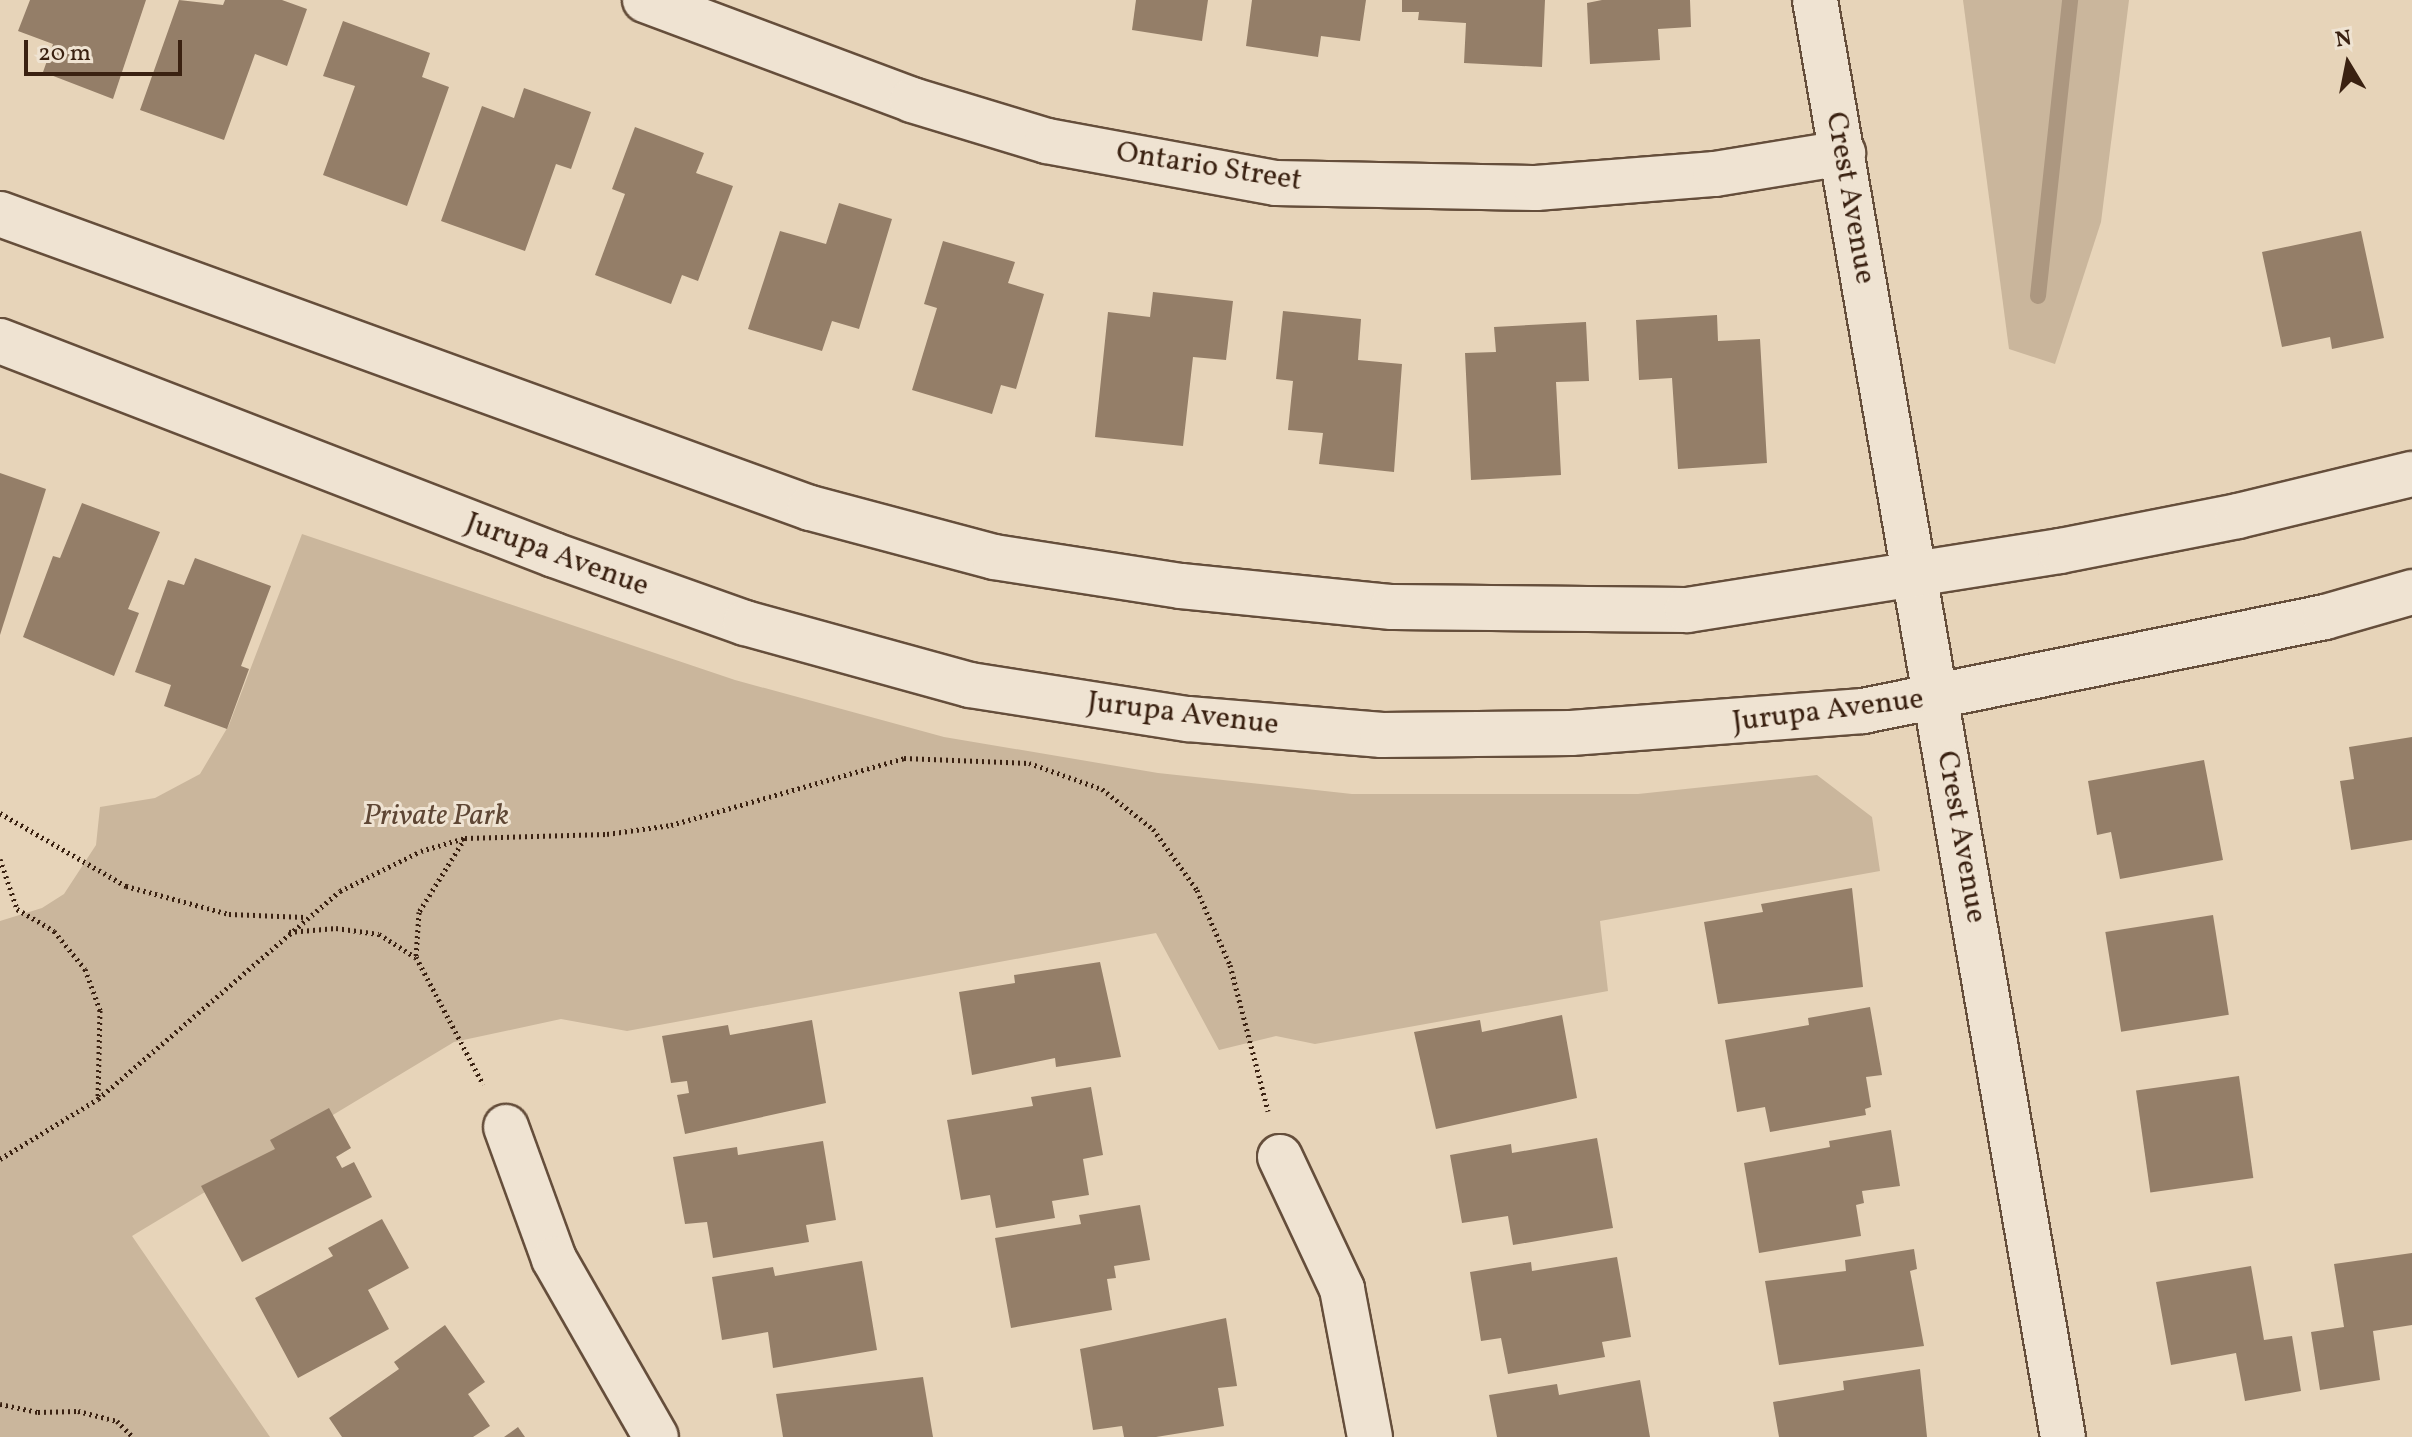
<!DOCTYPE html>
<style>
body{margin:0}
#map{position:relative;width:2412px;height:1437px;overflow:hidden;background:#e7d4b9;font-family:Vollkorn,serif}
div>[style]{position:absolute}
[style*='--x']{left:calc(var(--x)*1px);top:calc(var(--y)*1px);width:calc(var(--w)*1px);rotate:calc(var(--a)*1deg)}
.green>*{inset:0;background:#cab69c}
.stream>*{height:16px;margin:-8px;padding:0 8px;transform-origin:8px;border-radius:8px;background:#ac9780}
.building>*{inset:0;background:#947e68;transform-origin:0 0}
.path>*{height:5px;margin-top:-2.5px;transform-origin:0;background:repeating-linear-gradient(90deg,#3a2111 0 2px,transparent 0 6px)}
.roads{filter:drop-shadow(2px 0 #654e3b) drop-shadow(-2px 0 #654e3b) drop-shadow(0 2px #654e3b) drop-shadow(0 -2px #654e3b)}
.minor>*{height:44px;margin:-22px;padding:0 22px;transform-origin:22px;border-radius:22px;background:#efe3d2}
.secondary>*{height:44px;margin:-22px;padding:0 22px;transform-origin:22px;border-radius:22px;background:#efe3d2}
span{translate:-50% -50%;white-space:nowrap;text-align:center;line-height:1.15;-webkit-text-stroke:6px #efe3d2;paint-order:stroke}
.street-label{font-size:30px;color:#3a2111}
.park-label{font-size:30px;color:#5e4634;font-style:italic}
.north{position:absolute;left:2308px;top:24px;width:80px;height:80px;-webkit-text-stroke:6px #efe3d2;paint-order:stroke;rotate:350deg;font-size:22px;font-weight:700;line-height:32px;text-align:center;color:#3a2111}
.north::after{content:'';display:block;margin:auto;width:28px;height:36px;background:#3a2111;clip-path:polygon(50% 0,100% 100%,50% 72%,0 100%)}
.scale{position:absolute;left:24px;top:40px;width:158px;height:36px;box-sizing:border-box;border:4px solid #3a2111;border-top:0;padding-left:10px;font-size:24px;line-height:28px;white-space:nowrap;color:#3a2111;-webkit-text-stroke:6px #efe3d2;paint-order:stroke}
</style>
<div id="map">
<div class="green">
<div style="clip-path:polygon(1963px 0,2129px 0,2101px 222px,2055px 364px,2009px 349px)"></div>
<div style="clip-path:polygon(302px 534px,735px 680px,944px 737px,1158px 773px,1352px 794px,1638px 794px,1817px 775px,1872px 817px,1880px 871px,1600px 921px,1608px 991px,1315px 1044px,1276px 1036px,1219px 1050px,1156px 933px,627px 1031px,561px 1019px,454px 1042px,132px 1236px,270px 1437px,0 1437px,0 921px,42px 908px,64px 894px,96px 845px,100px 807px,155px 798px,200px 774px,229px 725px)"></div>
</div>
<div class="stream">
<div style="--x:2038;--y:296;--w:298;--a:-83.8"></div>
</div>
<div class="building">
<div style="clip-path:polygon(30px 0,146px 0,113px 99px,43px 72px,53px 44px,18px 31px)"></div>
<div style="clip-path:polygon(179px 0,223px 5px,225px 0,282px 0,307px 9px,287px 66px,255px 54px,224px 140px,140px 110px)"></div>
<div style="clip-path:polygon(1136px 0,1208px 0,1202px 41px,1132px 30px)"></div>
<div style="clip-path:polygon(1252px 0,1366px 0,1360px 41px,1321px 36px,1318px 57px,1246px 46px)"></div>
<div style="clip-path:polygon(1402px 0,1545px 0,1542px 67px,1464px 63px,1466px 23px,1418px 20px,1419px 12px,1402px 12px)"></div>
<div style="clip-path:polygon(1602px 0,1690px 0,1691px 27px,1658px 29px,1660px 60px,1590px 64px,1587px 3px)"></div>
<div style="clip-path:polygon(343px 21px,430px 53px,422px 77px,449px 87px,407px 206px,323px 175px,355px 86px,323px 76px)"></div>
<div style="clip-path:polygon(524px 88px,591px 112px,571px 169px,556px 164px,525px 251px,441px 221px,482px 106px,514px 118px)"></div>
<div style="clip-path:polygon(635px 127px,704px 153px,696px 173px,733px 186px,698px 281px,682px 275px,671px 304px,595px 275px,625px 194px,612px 189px)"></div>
<div style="clip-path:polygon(839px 203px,892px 219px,859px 329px,832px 321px,822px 351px,748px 329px,780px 231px,826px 244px)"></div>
<div style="clip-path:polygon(2361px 231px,2384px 338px,2332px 349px,2330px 337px,2282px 347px,2262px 252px)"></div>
<div style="clip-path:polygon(943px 241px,1015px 262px,1008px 283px,1044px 294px,1016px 389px,1001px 385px,992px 414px,912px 390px,937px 308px,924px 304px)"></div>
<div style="clip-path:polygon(1153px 292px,1233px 301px,1226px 360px,1193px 357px,1183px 446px,1095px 437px,1108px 312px,1150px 317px)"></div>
<div style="clip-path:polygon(1283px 311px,1361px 319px,1358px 360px,1402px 364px,1394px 472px,1319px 464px,1323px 433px,1288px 430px,1293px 381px,1276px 379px)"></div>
<div style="clip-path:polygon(1717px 315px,1718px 341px,1760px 339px,1767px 463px,1678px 469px,1672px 378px,1639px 380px,1636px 320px)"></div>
<div style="clip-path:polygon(1586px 322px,1589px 381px,1556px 382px,1561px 475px,1471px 480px,1465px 353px,1496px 352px,1494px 327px)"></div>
<div style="clip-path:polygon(0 473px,46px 489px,0 635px)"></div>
<div style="clip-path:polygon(82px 503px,160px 532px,128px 609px,139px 613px,114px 676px,23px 637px,53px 556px,60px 558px)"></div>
<div style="clip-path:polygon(195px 558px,271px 586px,241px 666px,249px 669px,227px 729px,164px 706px,171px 685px,135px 672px,168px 580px,184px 585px)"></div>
<div style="clip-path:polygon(2412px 737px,2412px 840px,2351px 850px,2340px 781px,2354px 779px,2349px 747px)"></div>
<div style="clip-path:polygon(2204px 760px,2223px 860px,2120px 879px,2111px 832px,2097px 835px,2088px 781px)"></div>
<div style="clip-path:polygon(1852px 888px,1863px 987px,1718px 1004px,1704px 922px,1763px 912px,1761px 904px)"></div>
<div style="left:2213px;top:915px;width:101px;height:109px;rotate:81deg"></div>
<div style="clip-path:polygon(1100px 962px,1121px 1057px,1056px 1067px,1055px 1058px,972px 1075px,959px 992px,1015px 983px,1014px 975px)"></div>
<div style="clip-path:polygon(1870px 1007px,1882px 1075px,1866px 1077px,1871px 1107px,1865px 1109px,1866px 1115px,1770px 1132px,1765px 1107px,1737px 1112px,1725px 1040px,1809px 1025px,1808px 1018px)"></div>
<div style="clip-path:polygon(1562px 1015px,1577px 1098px,1436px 1129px,1414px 1032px,1480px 1020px,1482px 1032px)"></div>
<div style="clip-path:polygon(812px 1020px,826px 1103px,685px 1134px,677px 1095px,689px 1093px,687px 1081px,671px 1083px,662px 1036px,728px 1025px,730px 1035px)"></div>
<div style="left:2239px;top:1076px;width:103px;height:104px;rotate:82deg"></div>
<div style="clip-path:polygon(1091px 1087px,1103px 1155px,1083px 1159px,1089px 1195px,1052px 1201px,1055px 1218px,996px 1228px,990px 1195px,961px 1200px,947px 1120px,1033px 1106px,1031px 1097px)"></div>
<div style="clip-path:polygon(329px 1108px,351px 1148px,336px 1157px,342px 1168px,354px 1162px,372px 1197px,242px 1262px,201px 1186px,275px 1149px,270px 1140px)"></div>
<div style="clip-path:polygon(1891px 1130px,1900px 1186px,1862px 1191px,1864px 1203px,1856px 1205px,1861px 1236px,1759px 1253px,1744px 1163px,1830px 1147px,1829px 1141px)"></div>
<div style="clip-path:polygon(1597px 1138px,1613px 1228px,1513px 1245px,1508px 1216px,1462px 1223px,1450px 1155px,1511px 1144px,1512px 1153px)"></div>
<div style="clip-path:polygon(823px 1141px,836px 1220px,806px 1225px,809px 1242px,713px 1258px,707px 1222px,685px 1224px,673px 1157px,737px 1147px,738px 1155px)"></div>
<div style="clip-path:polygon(1140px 1205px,1150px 1260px,1114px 1266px,1116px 1278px,1107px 1279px,1112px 1310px,1011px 1328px,995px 1238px,1081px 1224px,1079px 1215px)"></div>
<div style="clip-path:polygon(382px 1219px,409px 1268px,368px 1290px,389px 1329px,298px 1378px,255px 1298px,333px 1256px,328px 1248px)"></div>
<div style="clip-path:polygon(1914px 1249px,1917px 1269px,1910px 1271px,1924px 1346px,1779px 1365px,1765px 1281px,1846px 1271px,1845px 1260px)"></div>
<div style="clip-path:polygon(2412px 1253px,2412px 1325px,2373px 1331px,2380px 1380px,2320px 1390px,2311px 1332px,2344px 1327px,2334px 1264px)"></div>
<div style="clip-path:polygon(1617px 1257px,1631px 1337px,1602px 1342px,1605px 1357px,1508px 1374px,1501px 1338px,1481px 1341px,1470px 1272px,1531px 1262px,1532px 1271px)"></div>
<div style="clip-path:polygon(862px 1261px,877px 1350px,773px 1368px,768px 1332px,722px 1340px,712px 1277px,773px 1267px,775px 1276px)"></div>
<div style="clip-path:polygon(2251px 1266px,2264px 1340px,2292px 1336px,2301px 1391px,2245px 1401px,2236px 1353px,2171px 1365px,2156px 1282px)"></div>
<div style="clip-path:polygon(1226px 1318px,1237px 1386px,1218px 1388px,1224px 1426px,1156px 1437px,1124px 1437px,1122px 1426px,1093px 1430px,1080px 1349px)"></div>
<div style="clip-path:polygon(445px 1325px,485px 1382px,468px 1394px,490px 1426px,473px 1437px,342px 1437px,329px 1418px,399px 1369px,394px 1362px)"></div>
<div style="clip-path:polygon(1920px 1369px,1927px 1437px,1779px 1437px,1773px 1402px,1844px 1390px,1843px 1381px)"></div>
<div style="clip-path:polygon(923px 1377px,933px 1437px,783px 1437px,776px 1394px)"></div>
<div style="clip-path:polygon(1640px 1380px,1650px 1437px,1497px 1437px,1489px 1395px,1557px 1384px,1559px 1395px)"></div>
<div style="clip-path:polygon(518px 1427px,525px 1437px,504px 1437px)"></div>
</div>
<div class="path">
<div style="--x:0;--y:813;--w:146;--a:30.1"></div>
<div style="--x:126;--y:886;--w:107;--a:15.2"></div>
<div style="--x:229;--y:914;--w:76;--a:2.3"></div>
<div style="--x:465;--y:838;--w:87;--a:121.9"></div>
<div style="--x:419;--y:912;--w:45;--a:93.8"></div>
<div style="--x:416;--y:957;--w:144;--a:62.2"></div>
<div style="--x:0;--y:859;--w:53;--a:71.2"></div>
<div style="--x:17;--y:909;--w:43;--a:30.7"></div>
<div style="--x:54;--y:931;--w:49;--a:50.8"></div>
<div style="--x:85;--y:969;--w:44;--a:69.9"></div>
<div style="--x:100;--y:1010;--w:88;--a:91.3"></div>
<div style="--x:289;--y:932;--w:47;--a:-4.9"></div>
<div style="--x:336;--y:928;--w:43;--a:7.9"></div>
<div style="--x:379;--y:934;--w:43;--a:32.6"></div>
<div style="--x:0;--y:1159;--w:115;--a:-31.5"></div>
<div style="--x:98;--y:1099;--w:319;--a:-40.7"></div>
<div style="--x:340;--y:891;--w:90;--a:-26.3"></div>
<div style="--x:421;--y:851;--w:46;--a:-16.5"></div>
<div style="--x:465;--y:838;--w:142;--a:-1.6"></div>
<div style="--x:607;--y:834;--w:65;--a:-8"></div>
<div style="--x:671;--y:825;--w:242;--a:-16"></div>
<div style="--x:904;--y:758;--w:125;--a:2.3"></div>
<div style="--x:1029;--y:763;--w:77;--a:19.6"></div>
<div style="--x:1102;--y:789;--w:65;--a:38.1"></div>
<div style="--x:1153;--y:829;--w:75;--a:54.2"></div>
<div style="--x:1197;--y:890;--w:82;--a:66.3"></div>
<div style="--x:1230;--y:965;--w:151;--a:75.4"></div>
<div style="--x:0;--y:1404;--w:39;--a:12"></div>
<div style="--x:38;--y:1412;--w:40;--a:-1.4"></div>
<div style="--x:78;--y:1411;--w:40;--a:14.4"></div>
<div style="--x:117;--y:1421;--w:23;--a:45"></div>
</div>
<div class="roads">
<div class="minor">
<div style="--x:645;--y:0;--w:285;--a:20.5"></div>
<div style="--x:912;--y:100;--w:141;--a:16.9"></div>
<div style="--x:1047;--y:141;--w:233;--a:10.4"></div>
<div style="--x:1276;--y:183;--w:260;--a:1.1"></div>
<div style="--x:1536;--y:188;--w:180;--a:-4.5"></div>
<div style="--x:1715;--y:174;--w:130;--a:-9.3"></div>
<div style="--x:1815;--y:0;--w:1458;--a:80.21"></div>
<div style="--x:506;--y:1127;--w:140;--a:70"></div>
<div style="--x:554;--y:1259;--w:205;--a:60.2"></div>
<div style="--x:1280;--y:1157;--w:146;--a:64.8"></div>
<div style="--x:1342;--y:1289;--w:151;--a:79.3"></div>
</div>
<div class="secondary">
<div style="--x:0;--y:214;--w:862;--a:19.95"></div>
<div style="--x:810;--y:508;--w:190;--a:14.9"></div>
<div style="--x:994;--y:557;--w:189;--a:8.8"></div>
<div style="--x:1181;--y:586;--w:212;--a:5.7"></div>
<div style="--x:1392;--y:607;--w:295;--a:0.6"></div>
<div style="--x:1687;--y:610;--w:378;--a:-9"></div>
<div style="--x:2060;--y:551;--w:181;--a:-11.1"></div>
<div style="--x:2238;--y:516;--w:179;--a:-13.6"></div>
<div style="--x:0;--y:341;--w:594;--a:21.12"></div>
<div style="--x:554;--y:555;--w:203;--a:19.6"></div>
<div style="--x:745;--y:623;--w:233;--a:15.4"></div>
<div style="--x:970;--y:685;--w:221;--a:8.9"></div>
<div style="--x:1188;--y:719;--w:195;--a:4.7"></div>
<div style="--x:1382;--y:735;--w:189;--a:-0.6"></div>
<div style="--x:1571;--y:733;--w:293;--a:-4.3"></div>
<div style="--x:1863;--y:711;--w:471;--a:-11.5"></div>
<div style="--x:2325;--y:617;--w:91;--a:-16"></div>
</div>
</div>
<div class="street-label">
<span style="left:1209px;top:167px;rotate:9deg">Ontario Street</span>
<span style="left:1850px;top:198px;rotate:80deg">Crest Avenue</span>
<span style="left:557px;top:555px;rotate:20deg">Jurupa Avenue</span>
<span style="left:1828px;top:711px;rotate:-7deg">Jurupa Avenue</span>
<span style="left:1183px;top:714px;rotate:7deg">Jurupa Avenue</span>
<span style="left:1961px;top:837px;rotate:80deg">Crest Avenue</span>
</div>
<div class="park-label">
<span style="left:436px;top:816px">Private Park</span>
</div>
<div class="north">N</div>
<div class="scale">20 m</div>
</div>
